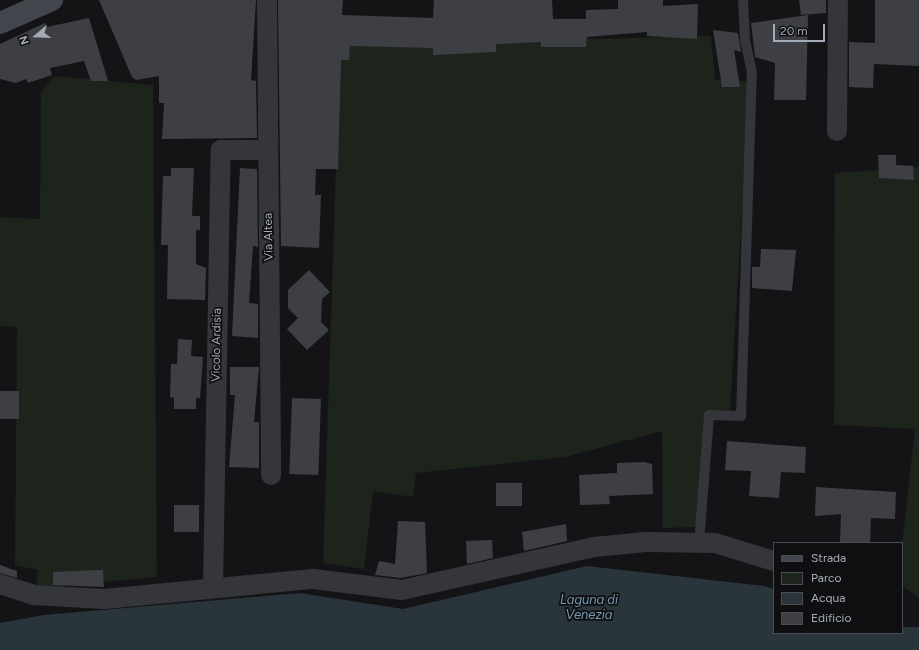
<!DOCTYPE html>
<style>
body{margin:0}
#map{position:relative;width:919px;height:650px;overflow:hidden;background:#141416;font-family:Figtree,sans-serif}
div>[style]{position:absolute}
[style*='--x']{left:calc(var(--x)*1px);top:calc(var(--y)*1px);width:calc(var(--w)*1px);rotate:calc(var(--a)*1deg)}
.green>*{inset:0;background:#1c241c}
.water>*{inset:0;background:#29343b}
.building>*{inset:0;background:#3e3f44;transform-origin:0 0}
.lane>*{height:10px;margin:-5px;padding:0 5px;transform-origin:5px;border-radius:5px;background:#35363b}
.street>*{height:20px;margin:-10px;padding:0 10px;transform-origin:10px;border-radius:10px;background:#35363b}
.secondary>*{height:22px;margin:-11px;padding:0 11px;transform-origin:11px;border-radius:11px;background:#42454c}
span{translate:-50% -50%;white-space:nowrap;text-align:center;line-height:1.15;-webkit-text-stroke:3.5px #0f0f11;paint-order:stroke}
.street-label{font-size:12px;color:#a4abb8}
.water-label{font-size:13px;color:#779cb7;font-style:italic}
.legend{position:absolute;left:773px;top:542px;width:130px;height:92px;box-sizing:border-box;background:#0f0f11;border:1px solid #4b4d54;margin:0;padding:5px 7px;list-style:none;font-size:12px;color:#a4abb8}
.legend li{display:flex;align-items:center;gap:8px;height:20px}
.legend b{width:20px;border:1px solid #4b4d54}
.north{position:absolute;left:16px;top:16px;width:40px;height:40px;-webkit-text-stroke:3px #0f0f11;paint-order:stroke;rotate:251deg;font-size:11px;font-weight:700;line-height:16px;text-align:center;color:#a4abb8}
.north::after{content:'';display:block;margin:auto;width:14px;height:18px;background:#a4abb8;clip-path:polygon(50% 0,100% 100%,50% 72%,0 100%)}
.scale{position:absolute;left:773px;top:24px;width:52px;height:18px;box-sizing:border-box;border:2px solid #a4abb8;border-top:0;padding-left:5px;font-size:12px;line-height:14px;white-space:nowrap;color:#a4abb8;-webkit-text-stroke:3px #0f0f11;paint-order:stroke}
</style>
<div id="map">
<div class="green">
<div style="clip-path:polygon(711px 36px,715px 80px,750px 82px,730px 410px,706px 410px,697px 527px,663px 528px,662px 431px,565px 457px,416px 473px,413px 497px,373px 491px,364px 569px,323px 563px,340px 45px)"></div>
<div style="clip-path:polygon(55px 76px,153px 85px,157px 577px,36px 588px,38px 570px,15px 565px,17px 327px,0 326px,0 217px,40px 219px,41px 92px)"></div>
<div style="clip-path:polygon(919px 167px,919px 598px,902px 586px,902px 544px,915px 429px,834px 425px,835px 173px)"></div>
</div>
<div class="water">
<div style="clip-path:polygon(587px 566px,764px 586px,774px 589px,774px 633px,902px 633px,902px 627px,919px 627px,919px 650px,0 650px,0 623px,44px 615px,300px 593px,403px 609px)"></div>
</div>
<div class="building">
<div style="clip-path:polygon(99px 0,256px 0,251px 80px,256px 81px,257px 138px,162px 139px,164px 103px,159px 103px,159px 76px,136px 80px,132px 77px)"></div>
<div style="clip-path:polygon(278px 0,343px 0,342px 15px,433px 18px,434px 0,552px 0,553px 19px,586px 19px,586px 10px,618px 9px,618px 0,663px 0,663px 6px,698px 4px,697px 39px,647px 36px,647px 32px,587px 37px,586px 47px,541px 47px,541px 42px,496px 44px,496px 52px,433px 55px,433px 48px,350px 46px,349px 60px,341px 60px,338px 169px,316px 169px,315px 195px,321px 195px,319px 248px,281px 246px)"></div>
<div style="clip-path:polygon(799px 0,826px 0,826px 13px,801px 15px)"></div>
<div style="clip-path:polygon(875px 0,919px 0,919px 66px,874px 64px,873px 88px,849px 87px,849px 42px,875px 43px)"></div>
<div style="clip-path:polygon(808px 15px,806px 100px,774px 100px,775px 63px,755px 57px,751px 23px)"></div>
<div style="clip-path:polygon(89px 18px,108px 81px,91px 81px,84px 61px,50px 68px,52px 75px,28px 83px,26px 79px,16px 83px,0 79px,0 44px,45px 23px,47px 27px)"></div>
<div style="clip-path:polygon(713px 30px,738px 33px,741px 52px,734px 50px,740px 87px,722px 87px)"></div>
<div style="clip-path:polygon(878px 155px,896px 155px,896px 165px,913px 166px,914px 180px,879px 178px)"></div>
<div style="clip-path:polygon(171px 168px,194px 168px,192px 216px,200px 216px,200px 230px,196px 230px,196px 264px,206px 268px,205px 300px,167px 299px,168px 245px,161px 245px,162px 207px,163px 176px,171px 176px)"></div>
<div style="clip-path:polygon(240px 168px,257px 169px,258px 247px,253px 246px,249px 303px,258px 304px,258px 338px,232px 336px)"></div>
<div style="clip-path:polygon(761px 249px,796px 250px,792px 291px,752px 288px,752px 267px,760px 267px)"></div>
<div style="clip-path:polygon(309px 270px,330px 292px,322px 299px,321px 322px,329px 330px,307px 350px,287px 329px,298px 318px,288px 308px,288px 290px)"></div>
<div style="clip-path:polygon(178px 339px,192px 340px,191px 356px,203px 357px,200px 398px,196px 398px,196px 409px,174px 409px,174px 398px,170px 397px,171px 364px,177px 364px)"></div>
<div style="clip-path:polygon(230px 367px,259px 367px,254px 422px,259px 422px,259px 468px,229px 467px,235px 395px,230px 395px)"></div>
<div style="left:0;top:391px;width:19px;height:28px"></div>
<div style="left:292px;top:398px;width:29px;height:76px;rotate:2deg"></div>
<div style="clip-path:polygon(727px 441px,806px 447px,805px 473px,781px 472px,779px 498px,749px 496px,751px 471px,725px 470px)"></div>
<div style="clip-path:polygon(644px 462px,652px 464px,653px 494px,609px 496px,610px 504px,580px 505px,579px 475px,617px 473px,617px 463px)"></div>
<div style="left:496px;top:483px;width:26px;height:23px"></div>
<div style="clip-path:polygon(816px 487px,896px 492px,895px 519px,871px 518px,870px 543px,840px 542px,841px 514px,815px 516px)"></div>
<div style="left:174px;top:505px;width:25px;height:27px"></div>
<div style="clip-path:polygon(398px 521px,425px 522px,427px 573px,401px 578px,375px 575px,379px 561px,395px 564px)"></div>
<div style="clip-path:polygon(566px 524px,567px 541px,524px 551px,522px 532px)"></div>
<div style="clip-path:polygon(492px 540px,493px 558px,467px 564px,466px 541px)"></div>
<div style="clip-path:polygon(0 565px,17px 571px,17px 578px,0 573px)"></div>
<div style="clip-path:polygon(96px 570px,103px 570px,104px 587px,53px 585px,53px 572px)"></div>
</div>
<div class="lane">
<div style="--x:699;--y:543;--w:128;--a:-85.5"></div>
<div style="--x:709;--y:415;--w:32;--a:2"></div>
<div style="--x:741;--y:416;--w:343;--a:-88.2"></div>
<div style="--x:752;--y:73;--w:34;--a:-102"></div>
<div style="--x:745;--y:40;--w:40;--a:-92.9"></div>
</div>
<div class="street">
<div style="--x:267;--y:0;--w:475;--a:89.5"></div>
<div style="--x:837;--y:131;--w:131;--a:-89.6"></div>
<div style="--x:0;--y:584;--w:36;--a:18"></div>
<div style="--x:34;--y:595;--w:70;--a:3.3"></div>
<div style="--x:104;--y:599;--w:210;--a:-5.5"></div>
<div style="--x:313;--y:579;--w:90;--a:7"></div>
<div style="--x:402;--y:590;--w:197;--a:-12.6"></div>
<div style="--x:594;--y:547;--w:52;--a:-5.5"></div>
<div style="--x:646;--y:542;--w:69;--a:0.8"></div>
<div style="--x:715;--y:543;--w:62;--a:17"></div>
<div style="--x:213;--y:588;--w:438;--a:-89"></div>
<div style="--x:221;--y:150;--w:47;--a:0"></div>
</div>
<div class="secondary">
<div style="--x:0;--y:23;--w:57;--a:-23.9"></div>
</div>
<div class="street-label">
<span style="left:269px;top:237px;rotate:-91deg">Via Altea</span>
<span style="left:217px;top:345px;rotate:-89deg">Vicolo Ardisia</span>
</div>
<div class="water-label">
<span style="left:589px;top:608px">Laguna di<br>Venezia</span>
</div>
<ul class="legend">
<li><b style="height:5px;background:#42454c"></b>Strada</li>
<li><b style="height:11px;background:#1c241c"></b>Parco</li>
<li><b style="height:11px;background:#29343b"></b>Acqua</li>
<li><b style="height:11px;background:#3e3f44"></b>Edificio</li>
</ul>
<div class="north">N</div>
<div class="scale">20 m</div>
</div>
